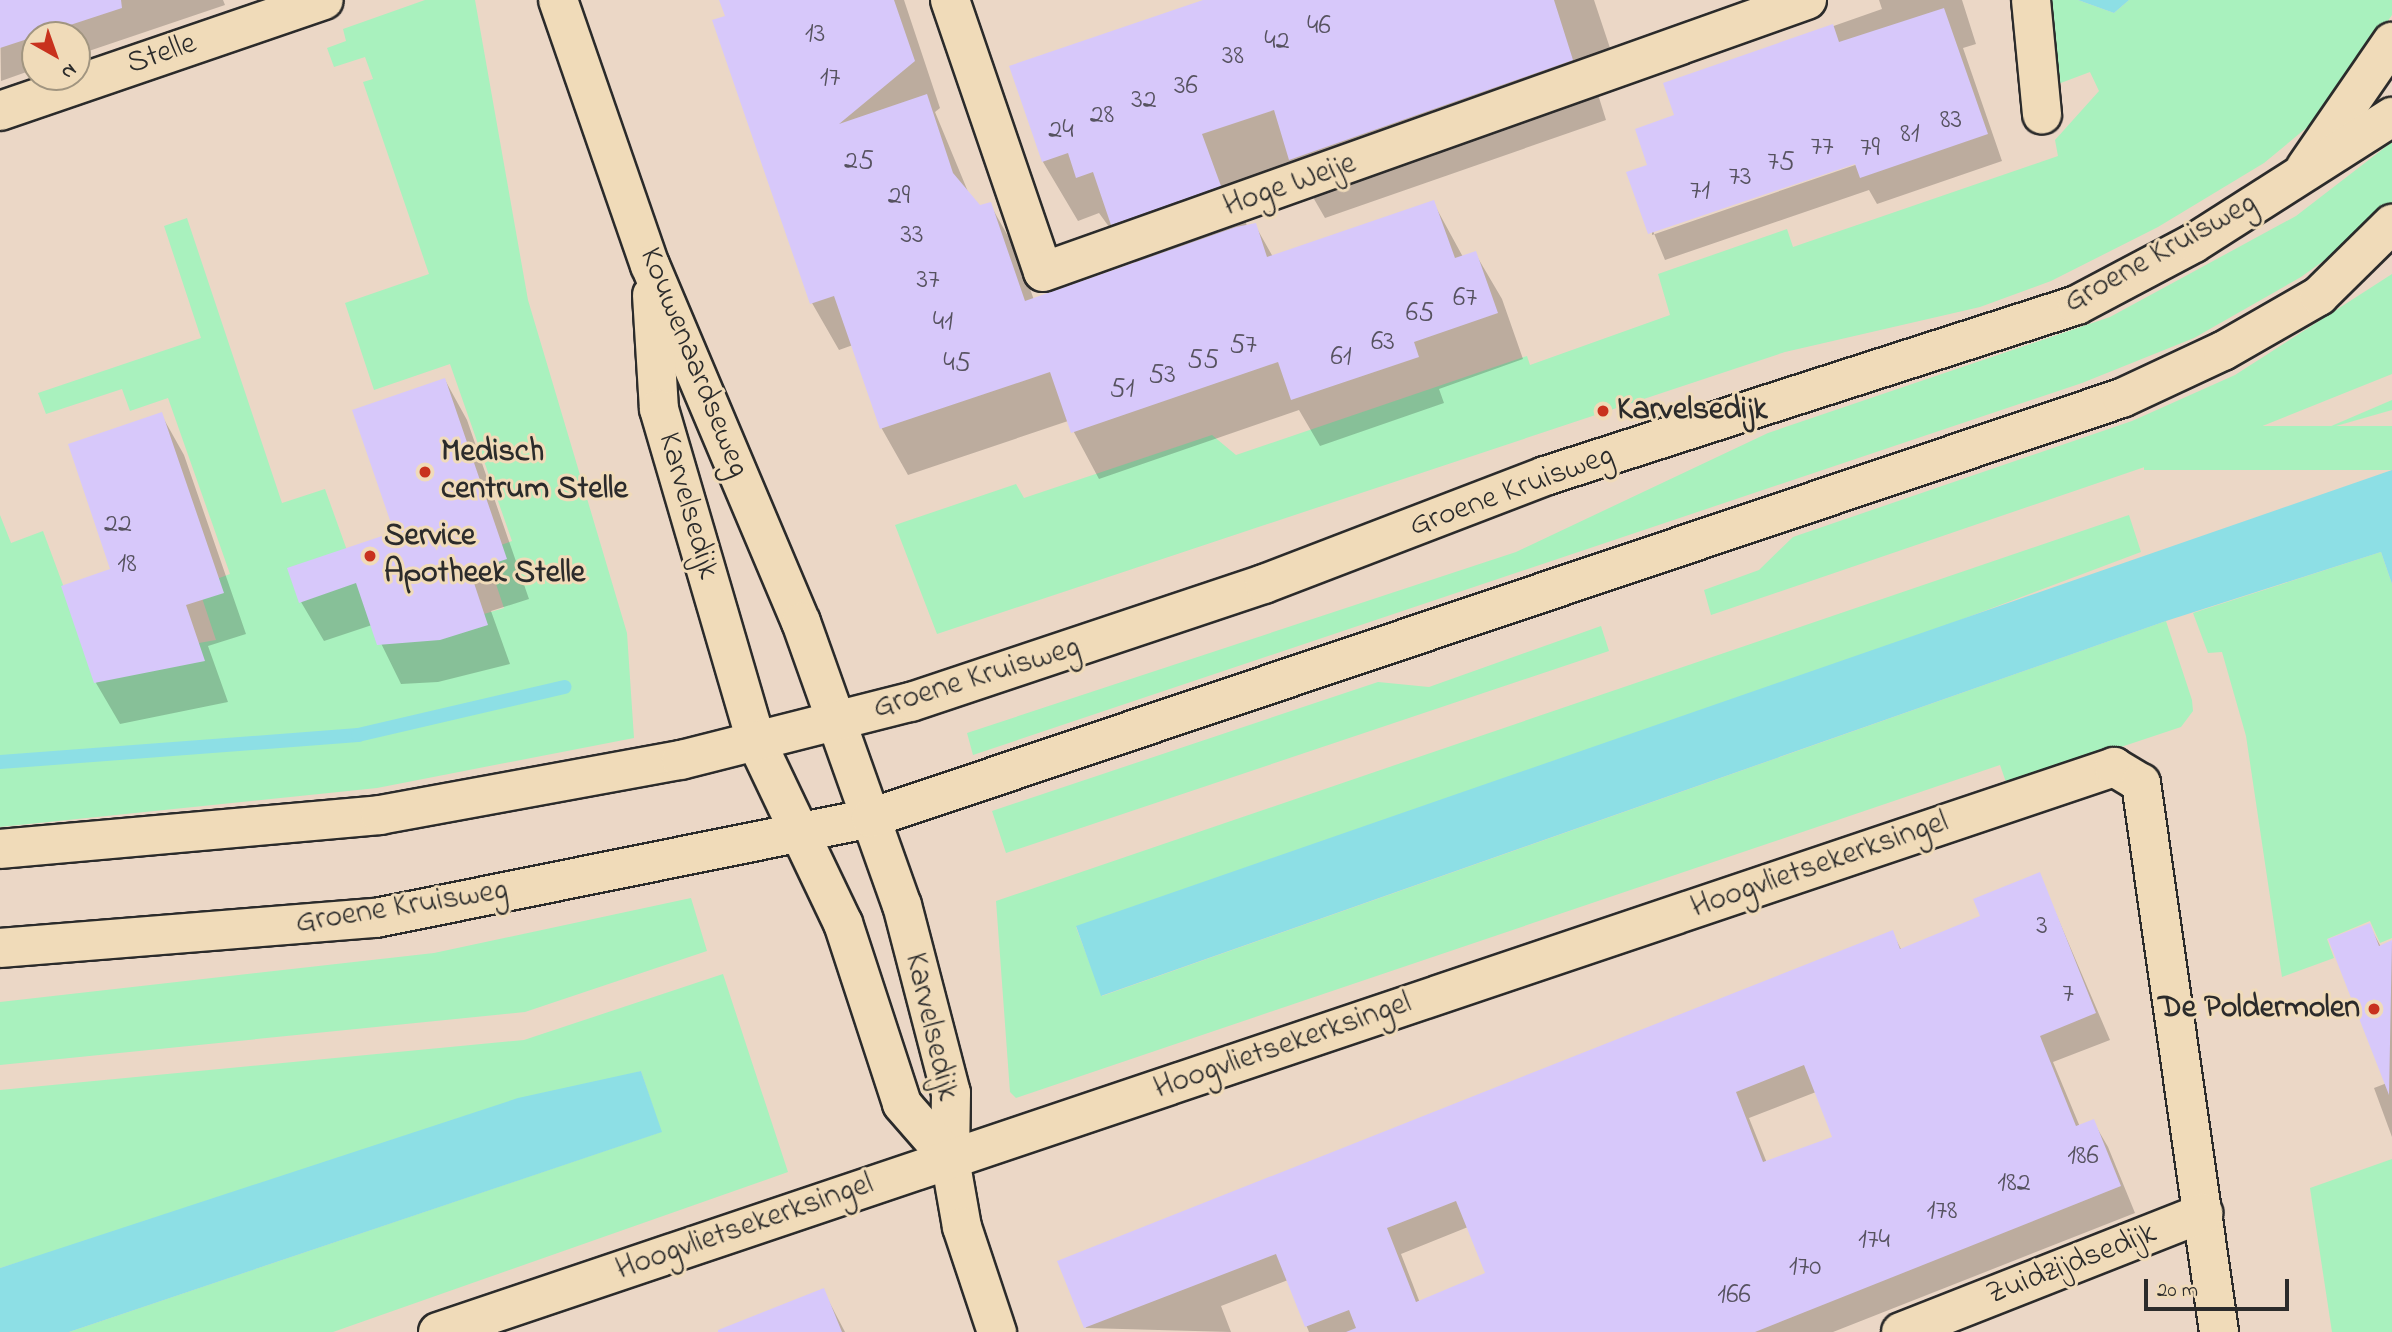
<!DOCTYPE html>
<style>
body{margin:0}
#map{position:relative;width:2392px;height:1332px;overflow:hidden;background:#ebd7c6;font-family:"Indie Flower",sans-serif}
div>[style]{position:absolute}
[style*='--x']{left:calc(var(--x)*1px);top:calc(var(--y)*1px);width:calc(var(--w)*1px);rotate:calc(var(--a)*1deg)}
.green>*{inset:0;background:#a9f1be;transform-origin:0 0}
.water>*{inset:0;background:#8ddfe5}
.shadow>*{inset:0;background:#0003}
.stream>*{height:14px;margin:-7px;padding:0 7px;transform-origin:7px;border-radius:7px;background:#8ddfe5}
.building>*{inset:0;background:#d7c8fa}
.roads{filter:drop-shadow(2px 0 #2b2b2b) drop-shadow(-2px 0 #2b2b2b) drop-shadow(0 2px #2b2b2b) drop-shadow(0 -2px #2b2b2b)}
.street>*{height:38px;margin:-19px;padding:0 19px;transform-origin:19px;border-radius:19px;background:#f0dbb9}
.primary>*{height:38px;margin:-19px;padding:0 19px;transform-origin:19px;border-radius:19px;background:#f0dbb9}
.dots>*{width:19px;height:19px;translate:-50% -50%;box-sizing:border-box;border:4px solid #f0dbb9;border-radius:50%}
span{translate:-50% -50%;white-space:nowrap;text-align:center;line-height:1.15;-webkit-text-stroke:6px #f0dbb9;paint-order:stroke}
.number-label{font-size:28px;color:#56525f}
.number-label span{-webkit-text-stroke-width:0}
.street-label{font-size:32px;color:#2b2b2b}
.poi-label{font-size:32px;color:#2b2b2b;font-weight:700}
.left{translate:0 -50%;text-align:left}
.right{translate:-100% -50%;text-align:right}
.north{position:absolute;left:21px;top:21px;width:70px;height:70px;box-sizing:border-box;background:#f0dbb9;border:2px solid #a19580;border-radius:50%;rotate:140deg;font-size:19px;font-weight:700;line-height:28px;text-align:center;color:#2b2b2b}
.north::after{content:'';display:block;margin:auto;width:24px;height:32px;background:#c8321e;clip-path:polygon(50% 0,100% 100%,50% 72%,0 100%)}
.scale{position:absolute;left:2144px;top:1279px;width:145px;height:32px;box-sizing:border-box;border:4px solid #2b2b2b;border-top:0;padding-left:9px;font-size:21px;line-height:24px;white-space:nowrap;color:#2b2b2b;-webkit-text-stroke:5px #f0dbb9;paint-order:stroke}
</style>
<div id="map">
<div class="green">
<div style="clip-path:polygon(425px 0,475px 0,528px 300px,627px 633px,634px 738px,377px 788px,0 827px,0 515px,11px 543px,43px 531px,95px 671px,147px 652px,216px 640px,198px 586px,230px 574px,168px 398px,130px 411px,122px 389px,46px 414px,38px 393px,201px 338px,164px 226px,187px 218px,282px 503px,325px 489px,377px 634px,437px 628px,504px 608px,485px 551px,512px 541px,450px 364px,374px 390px,345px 303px,429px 274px,363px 82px,373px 79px,365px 57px,334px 67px,327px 48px,346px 41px,343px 29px)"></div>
<div style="clip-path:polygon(2042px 0,2078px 0,2114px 13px,2129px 0,2392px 0,2392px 15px,2322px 115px,2264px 163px,2158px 227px,2051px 281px,1980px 307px,1785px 352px,937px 634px,895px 525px,1016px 484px,1024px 498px,1212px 435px,1236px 455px,1527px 356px,1530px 365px,1670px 315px,1658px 274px,1787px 229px,1793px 247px,2058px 156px,2055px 140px,2099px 91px,2090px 72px,2050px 87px)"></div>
<div style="clip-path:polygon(2392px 142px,2392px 212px,2301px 277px,2194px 338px,2082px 383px,973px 755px,967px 733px,1516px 552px,1768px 433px,2110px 317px,2296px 216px)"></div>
<div style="clip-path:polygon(2392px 274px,2392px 374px,2250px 431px,1711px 615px,1704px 590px,1759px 570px,1793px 537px,2132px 421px,2235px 375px)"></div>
<div style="clip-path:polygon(2392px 400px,2392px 410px,2322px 430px)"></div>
<div style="left:2392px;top:426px;width:44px;height:248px;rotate:90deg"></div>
<div style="clip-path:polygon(2129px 515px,2141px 552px,1939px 628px,1076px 927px,1102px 996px,2166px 621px,2192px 700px,2193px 711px,2181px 727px,2007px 785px,2000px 765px,1016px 1098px,1010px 1092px,996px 901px)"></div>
<div style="clip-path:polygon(2381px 552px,2392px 584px,2392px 938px,2380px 943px,2370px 921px,2327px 939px,2334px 958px,2282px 977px,2246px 736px,2222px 652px,2208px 653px,2193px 613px)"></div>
<div style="clip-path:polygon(1601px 626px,1609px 651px,1006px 853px,992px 811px,1378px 682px,1429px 687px)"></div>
<div style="clip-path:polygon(691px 898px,707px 951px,525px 1012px,0 1065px,0 1002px,434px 953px)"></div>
<div style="clip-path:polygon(723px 974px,788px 1172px,333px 1332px,69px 1332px,661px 1132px,641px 1071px,0 1268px,0 1090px,524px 1040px)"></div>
<div style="clip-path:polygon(2392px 1159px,2392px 1332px,2332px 1332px,2310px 1188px)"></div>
</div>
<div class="water">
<div style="clip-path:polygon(2078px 0,2129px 0,2114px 13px)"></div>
<div style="clip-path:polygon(2392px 470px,2392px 584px,2381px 552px,2166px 621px,1101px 996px,1076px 926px)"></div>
<div style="clip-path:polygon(641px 1071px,662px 1132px,69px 1332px,0 1332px,0 1268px,518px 1098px)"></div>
</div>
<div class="shadow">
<div style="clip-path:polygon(0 0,223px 0,225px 5px,77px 55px,77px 35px,35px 35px,35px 69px,1px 81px)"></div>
<div style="clip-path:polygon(721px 0,904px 0,940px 108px,935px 112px,976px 211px,991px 206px,1017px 252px,1034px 300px,1136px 264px,1099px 213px,1078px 221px,1043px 162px,1012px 68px,1208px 0,1594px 0,1611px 51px,1587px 59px,1606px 120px,1325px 218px,1299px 173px,1235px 194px,1247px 226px,1255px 225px,1273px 257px,1433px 202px,1463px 257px,1475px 253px,1502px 299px,1523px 359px,1439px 389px,1444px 403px,1320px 446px,1299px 410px,1099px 479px,1068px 421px,908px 475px,882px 429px,853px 345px,839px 350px,812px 303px,714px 21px,727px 17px)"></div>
<div style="clip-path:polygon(evenodd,1879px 0,1962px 0,1976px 44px,1963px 48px,2002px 161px,1877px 204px,1869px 190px,1665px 260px,1629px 173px,1649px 166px,1677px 116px,1666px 85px,1882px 9px,1879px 0,1863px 159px,1864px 162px,1652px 235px,1652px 231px,1863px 159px)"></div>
<div style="clip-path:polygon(445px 380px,467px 420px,529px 599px,491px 611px,510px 664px,438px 682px,401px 684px,372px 625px,324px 641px,301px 602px,396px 533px)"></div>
<div style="clip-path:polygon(161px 414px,184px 455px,246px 634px,208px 646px,228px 702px,120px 724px,96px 683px)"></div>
<div style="clip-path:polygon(evenodd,2039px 874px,2110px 1040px,2053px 1062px,2080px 1127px,2093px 1121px,2108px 1147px,2135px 1213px,1833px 1332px,1309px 1332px,1288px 1280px,1221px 1306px,1231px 1332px,1086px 1328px,1060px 1262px,1892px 932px,1902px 951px,1982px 917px,2039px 874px,1816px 1092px,1834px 1138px,1767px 1163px,1749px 1118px,1816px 1092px,2039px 874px,1468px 1227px,1487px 1274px,1420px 1303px,1401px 1254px,1468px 1227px)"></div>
<div style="clip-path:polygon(2369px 925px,2381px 947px,2392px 942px,2392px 1137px,2374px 1088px,2387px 1083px)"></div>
<div style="clip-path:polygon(823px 1290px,845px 1332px,749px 1332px)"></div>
</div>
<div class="stream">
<div style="--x:0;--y:762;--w:359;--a:-4.3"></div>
<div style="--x:358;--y:735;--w:212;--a:-13.1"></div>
</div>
<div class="building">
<div style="clip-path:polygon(0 0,121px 0,122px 8px,0 48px)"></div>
<div style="clip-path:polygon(719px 0,894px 0,915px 61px,839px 124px,927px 94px,953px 173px,980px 205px,991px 202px,1025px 301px,1236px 227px,1256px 223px,1267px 257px,1434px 200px,1455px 258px,1476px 251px,1498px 313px,1414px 342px,1419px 357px,1291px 400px,1278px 362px,1071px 433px,1050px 372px,880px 429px,834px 296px,810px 304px,712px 20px,725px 16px)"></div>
<div style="clip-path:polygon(1203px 0,1554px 0,1573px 60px,1289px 160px,1274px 110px,1202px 134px,1221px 186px,1111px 225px,1093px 172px,1076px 178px,1068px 153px,1042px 162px,1009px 66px)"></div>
<div style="clip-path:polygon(1944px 8px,1988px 134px,1860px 178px,1855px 164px,1648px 234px,1626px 172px,1647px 165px,1635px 129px,1674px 115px,1663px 83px,1833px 24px,1839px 42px)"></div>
<div style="clip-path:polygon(445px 378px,507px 559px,470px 571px,488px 625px,440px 640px,377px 645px,356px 583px,299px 603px,287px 568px,394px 532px,352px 410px)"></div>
<div style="clip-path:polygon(162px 412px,224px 593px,186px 605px,205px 661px,94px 683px,61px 586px,110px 569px,68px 444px)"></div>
<div style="clip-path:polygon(evenodd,2040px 872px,2096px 1013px,2040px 1036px,2076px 1126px,2094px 1119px,2121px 1186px,1755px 1332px,1346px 1332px,1356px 1328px,1349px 1310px,1305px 1327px,1276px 1254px,1084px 1328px,1057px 1261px,1893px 930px,1900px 949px,1980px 916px,1973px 899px,2040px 872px,1804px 1065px,1832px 1137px,1763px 1162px,1736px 1092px,1804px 1065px,2040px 872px,1456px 1201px,1485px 1273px,1416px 1302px,1387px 1228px,1456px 1201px)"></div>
<div style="clip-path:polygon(2370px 923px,2379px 946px,2392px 940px,2389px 1095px,2328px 939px)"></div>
<div style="clip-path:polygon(824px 1288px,842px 1332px,718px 1332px,718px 1330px)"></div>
</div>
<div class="roads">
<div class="street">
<div style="--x:558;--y:0;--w:281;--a:70.9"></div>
<div style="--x:650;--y:265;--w:388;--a:67.1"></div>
<div style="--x:801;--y:622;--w:300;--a:70.4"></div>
<div style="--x:902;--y:905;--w:194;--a:75.4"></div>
<div style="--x:951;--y:1093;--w:66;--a:90.9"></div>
<div style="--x:950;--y:1159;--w:69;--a:80"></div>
<div style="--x:962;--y:1227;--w:111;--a:71.6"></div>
<div style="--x:950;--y:0;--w:287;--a:71.1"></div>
<div style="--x:1043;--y:272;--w:811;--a:-19.6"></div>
<div style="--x:2031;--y:0;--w:115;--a:84.5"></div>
<div style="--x:0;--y:111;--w:342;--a:-18.9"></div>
<div style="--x:652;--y:295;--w:114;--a:86.5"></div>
<div style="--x:659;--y:409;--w:346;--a:73.7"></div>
<div style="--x:756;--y:741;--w:202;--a:64.5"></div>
<div style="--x:843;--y:923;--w:190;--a:71.9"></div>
<div style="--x:902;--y:1104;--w:73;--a:48.9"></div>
<div style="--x:438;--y:1332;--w:1769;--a:-18.63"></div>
<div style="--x:2114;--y:767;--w:31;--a:31"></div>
<div style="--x:2141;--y:783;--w:555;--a:81.91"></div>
<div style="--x:1901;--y:1332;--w:325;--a:-21.5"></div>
</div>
<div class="primary">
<div style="--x:2306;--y:167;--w:152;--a:-55.5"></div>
<div style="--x:0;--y:849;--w:382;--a:-5.1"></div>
<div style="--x:380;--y:815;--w:306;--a:-10.4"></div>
<div style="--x:681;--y:760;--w:237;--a:-14.2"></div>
<div style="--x:911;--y:702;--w:372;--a:-18.5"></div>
<div style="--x:1264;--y:584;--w:301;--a:-21"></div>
<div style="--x:1545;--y:476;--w:559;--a:-17.82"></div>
<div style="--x:2077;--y:305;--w:132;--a:-27.9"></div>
<div style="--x:2194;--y:243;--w:235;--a:-32.5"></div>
<div style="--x:0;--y:948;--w:377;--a:-4.6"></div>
<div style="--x:376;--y:918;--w:505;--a:-11.42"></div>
<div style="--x:871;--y:818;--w:1320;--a:-18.56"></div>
<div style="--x:2122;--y:398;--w:111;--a:-25"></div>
<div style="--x:2223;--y:351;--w:111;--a:-29.8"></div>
<div style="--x:2319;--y:296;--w:103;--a:-44.6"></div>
</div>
</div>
<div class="dots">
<div style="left:1603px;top:411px;background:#c8321e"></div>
<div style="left:425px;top:472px;background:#c8321e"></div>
<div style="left:370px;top:556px;background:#c8321e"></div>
<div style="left:2374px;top:1009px;background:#c8321e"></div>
</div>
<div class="number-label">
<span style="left:1319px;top:27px">46</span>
<span style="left:815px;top:35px">13</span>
<span style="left:1277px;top:42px">42</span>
<span style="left:1233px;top:57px">38</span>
<span style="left:830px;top:79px">17</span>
<span style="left:1186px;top:87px">36</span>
<span style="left:1144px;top:101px">32</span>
<span style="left:1102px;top:116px">28</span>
<span style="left:1951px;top:121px">83</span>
<span style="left:1061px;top:131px">24</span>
<span style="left:1910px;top:135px">81</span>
<span style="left:1822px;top:148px">77</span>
<span style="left:1870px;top:149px">79</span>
<span style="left:859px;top:162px">25</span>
<span style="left:1781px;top:163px">75</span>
<span style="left:1740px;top:178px">73</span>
<span style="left:1700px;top:192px">71</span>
<span style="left:899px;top:197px">29</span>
<span style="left:912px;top:236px">33</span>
<span style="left:928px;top:281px">37</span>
<span style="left:1465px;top:299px">67</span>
<span style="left:1420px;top:314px">65</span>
<span style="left:943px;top:323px">41</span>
<span style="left:1383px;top:343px">63</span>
<span style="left:1243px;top:346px">57</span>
<span style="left:1341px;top:358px">61</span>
<span style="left:1203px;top:361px">55</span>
<span style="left:957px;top:364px">45</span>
<span style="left:1162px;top:376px">53</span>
<span style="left:1122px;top:390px">51</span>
<span style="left:118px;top:525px">22</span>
<span style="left:127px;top:565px">18</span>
<span style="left:2042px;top:927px">3</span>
<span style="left:2068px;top:995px">7</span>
<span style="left:2083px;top:1157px">186</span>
<span style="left:2014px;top:1184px">182</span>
<span style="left:1942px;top:1212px">178</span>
<span style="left:1874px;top:1241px">174</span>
<span style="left:1805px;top:1268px">170</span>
<span style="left:1734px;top:1296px">166</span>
</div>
<div class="street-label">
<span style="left:162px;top:55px;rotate:-19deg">Stelle</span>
<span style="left:1290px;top:186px;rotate:-19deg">Hoge Weije</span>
<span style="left:2161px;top:254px;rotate:-29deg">Groene Kruisweg</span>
<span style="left:693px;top:363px;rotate:68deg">Kouwenaardseweg</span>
<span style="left:1512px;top:492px;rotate:-20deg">Groene Kruisweg</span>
<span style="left:687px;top:506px;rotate:74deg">Karvelsedijk</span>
<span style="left:977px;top:679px;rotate:-17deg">Groene Kruisweg</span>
<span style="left:1820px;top:866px;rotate:-19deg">Hoogvlietsekerksingel</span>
<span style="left:402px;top:908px;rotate:-9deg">Groene Kruisweg</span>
<span style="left:930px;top:1027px;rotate:77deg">Karvelsedijk</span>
<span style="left:1283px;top:1047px;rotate:-19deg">Hoogvlietsekerksingel</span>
<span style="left:745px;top:1228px;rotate:-19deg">Hoogvlietsekerksingel</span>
<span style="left:2072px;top:1265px;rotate:-21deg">Zuidzijdsedijk</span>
</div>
<div class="poi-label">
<span class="left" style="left:1617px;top:411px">Karvelsedijk</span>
<span class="left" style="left:441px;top:472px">Medisch<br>centrum Stelle</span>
<span class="left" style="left:384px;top:556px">Service<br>Apotheek Stelle</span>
<span class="right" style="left:2360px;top:1009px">De Poldermolen</span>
</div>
<div class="north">N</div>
<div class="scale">20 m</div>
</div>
